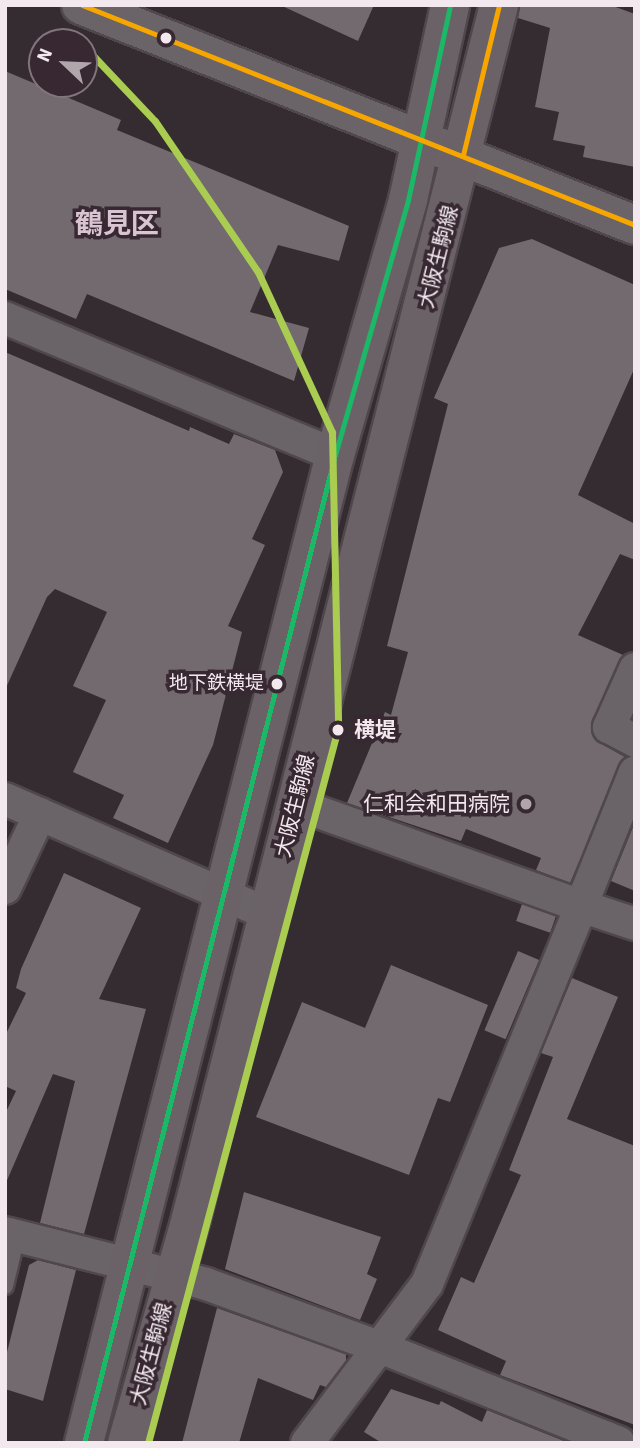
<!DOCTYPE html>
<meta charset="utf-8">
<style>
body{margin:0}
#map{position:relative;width:640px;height:1448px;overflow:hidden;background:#342c30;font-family:"Source Sans 3","Noto Sans JP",sans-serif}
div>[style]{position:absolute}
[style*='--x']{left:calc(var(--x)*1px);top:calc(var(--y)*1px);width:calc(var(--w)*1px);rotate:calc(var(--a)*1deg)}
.building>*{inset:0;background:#726a6e;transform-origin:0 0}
.roads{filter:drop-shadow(2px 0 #4f474c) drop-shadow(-2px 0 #4f474c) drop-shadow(0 2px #4f474c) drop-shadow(0 -2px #4f474c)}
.service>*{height:16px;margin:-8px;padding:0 8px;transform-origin:8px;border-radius:8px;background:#6a6367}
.minor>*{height:32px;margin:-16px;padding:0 16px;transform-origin:16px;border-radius:16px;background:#6a6367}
.tertiary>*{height:38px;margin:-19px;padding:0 19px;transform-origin:19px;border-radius:19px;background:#6a6367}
.primary>*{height:38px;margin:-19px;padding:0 19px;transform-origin:19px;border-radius:19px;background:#6b6267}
.bus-1>*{height:5px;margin:-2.5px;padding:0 2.5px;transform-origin:2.5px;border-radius:2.5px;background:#1ab867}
.bus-2>*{height:5px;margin:-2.5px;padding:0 2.5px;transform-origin:2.5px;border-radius:2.5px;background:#f7a600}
.metro-1>*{height:7px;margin:-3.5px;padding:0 3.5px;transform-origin:3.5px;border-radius:3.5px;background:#a9cc51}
.dots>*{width:19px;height:19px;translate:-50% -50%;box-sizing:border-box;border:4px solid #372831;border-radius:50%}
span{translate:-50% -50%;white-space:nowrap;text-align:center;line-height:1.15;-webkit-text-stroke:7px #372831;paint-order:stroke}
.bus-label{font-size:19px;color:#f2e8ee}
.right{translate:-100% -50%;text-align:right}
.street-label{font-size:21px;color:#f2e8ee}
.stop-label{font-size:21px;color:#f2e8ee;font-weight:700}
.left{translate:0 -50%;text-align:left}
.poi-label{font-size:21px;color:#f2e8ee}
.district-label{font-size:28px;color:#d9c5d1;font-weight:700}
.frame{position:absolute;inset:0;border:7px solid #f2e8ee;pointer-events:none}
.north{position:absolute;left:28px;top:28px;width:70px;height:70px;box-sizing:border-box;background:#372831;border:2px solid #82757d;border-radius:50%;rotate:293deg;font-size:19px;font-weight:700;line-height:28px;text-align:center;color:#f2e8ee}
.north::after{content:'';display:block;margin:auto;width:24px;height:32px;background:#b0a6ac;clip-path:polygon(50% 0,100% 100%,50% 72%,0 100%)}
</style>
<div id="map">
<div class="building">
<div style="clip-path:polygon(280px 5px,374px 5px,358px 41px)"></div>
<div style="clip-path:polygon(520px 5px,610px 5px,635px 14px,635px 167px,583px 157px,585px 146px,553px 140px,559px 112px,535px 107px,550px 28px,518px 18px)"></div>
<div style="clip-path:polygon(5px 71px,121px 120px,117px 130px,349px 226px,339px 261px,278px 245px,250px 312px,309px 328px,294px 381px,87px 294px,76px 319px,5px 289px)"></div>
<div style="clip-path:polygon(532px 239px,635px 285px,635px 367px,578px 495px,635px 524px,635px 560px,620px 554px,578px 635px,623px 655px,591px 728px,600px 743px,625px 757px,570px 883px,536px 870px,541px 858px,466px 829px,461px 841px,347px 803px,385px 712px,391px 715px,408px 652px,387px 646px,448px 404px,434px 398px,499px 248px)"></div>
<div style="clip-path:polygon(5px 352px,189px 431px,190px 427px,229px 444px,234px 434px,275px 450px,283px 472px,252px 539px,265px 545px,228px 626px,242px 632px,213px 745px,168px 843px,113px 818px,124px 795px,73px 772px,106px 700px,73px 686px,107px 612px,55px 589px,47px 597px,5px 690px)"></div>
<div style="clip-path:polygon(635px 822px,635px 891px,611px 881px)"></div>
<div style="clip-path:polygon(64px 873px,141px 908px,99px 999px,146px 1009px,84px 1234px,40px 1223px,75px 1081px,53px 1074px,5px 1185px,5px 1114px,16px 1091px,5px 1086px,5px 1036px,26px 993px,16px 988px,21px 969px)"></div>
<div style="left:522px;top:904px;width:36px;height:18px;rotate:19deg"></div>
<div style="left:518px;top:951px;width:23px;height:86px;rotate:23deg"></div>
<div style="clip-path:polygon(391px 965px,488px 1005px,450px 1102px,438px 1098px,409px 1175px,256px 1117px,302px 1002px,365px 1028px)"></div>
<div style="clip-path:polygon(572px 978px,618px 997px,567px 1119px,635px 1146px,635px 1425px,500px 1375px,506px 1361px,438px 1330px,461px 1277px,474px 1283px,521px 1175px,509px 1170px,553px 1057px,541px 1053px)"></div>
<div style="clip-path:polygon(244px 1192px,381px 1237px,367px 1274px,377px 1279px,360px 1320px,225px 1269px)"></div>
<div style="clip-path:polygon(38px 1260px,76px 1270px,43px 1401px,5px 1389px,5px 1360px,29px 1265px)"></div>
<div style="clip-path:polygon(217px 1308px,346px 1354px,346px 1361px,326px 1387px,320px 1385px,313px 1400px,258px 1378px,239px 1443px,182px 1443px)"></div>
<div style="clip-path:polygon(391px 1389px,439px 1405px,441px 1401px,482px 1422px,487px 1410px,569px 1443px,382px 1443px,364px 1432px)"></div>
</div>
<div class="roads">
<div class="service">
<div style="--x:5;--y:1286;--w:51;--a:-76.5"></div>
</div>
<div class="minor">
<div style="--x:5;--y:318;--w:357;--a:22.5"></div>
<div style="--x:635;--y:669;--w:64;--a:114.1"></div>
<div style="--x:609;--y:727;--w:30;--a:28"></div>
<div style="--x:5;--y:799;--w:287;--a:23.6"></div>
<div style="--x:296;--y:804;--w:303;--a:19.7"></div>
<div style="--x:581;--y:906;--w:144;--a:-68.1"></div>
<div style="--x:5;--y:888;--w:82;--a:-64.7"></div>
<div style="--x:5;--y:1233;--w:207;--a:14.2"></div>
<div style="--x:206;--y:1284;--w:187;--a:20"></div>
<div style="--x:382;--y:1348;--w:255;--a:21.8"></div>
<div style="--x:307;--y:1443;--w:199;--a:-53"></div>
<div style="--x:427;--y:1284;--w:408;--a:-67.8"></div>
<div style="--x:581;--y:906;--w:57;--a:18.4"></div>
</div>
<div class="tertiary">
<div style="--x:81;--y:5;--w:596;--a:21.66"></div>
</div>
<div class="primary">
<div style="--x:84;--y:1443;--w:1019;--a:-75.75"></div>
<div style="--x:335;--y:455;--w:265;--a:-74"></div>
<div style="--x:408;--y:200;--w:199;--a:-77.8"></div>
<div style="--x:127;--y:1443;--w:234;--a:-74.1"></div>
<div style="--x:191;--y:1218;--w:1251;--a:-75.75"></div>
</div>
</div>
<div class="bus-1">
<div style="--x:84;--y:1443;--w:1019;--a:-75.75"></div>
<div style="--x:335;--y:455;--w:265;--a:-74"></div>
<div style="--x:408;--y:200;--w:199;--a:-77.8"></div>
</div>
<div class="bus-2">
<div style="--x:82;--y:5;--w:595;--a:21.69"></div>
<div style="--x:463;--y:155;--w:154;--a:-76.5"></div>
</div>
<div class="metro-1">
<div style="--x:84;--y:46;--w:103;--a:46.6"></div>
<div style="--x:155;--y:121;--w:183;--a:55.7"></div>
<div style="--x:258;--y:272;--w:176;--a:65.2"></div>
<div style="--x:332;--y:432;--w:296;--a:88.8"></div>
<div style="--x:338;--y:728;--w:740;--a:104.88"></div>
</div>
<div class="dots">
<div style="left:166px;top:38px;background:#f2e8ee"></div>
<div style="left:277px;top:684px;background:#f2e8ee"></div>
<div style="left:338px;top:730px;background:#f2e8ee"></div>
<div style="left:526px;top:804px;background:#b0a6ac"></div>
</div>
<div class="bus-label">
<span class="right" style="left:264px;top:684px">地下鉄横堤</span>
</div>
<div class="street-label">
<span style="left:438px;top:257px;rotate:-76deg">大阪生駒線</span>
<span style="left:295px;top:806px;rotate:-76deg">大阪生駒線</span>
<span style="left:151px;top:1354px;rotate:-75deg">大阪生駒線</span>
</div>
<div class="stop-label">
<span class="left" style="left:354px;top:730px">横堤</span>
</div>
<div class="poi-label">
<span class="right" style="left:510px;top:804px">仁和会和田病院</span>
</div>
<div class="district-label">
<span style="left:117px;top:224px">鶴見区</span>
</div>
<div class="frame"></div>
<div class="north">N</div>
</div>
